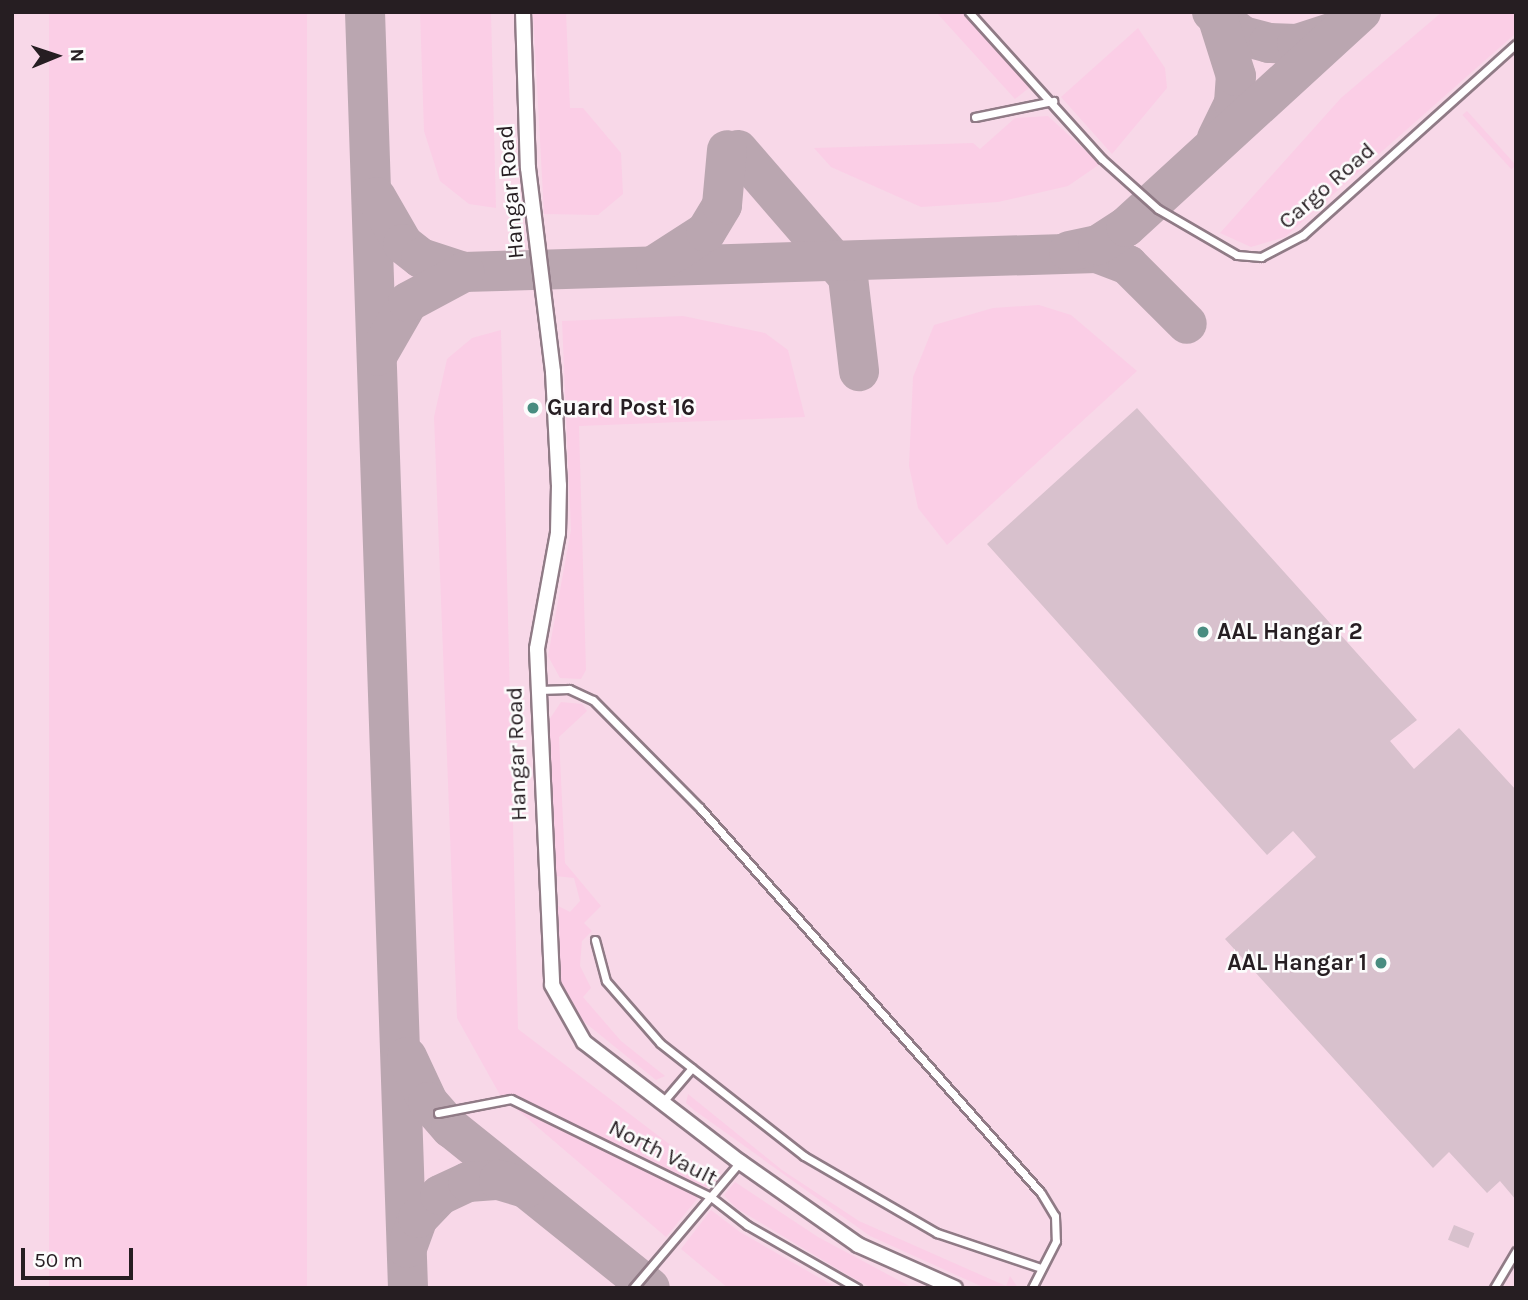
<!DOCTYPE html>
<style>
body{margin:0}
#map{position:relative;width:1528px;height:1300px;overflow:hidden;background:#ffe7f3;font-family:Karla,sans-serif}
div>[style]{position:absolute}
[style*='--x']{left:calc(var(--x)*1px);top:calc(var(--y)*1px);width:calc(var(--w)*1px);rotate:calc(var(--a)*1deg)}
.built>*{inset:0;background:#f8d8e8;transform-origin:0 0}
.green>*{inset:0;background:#fbcee6;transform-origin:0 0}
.taxiway>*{height:40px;margin:-20px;padding:0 20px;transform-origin:20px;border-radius:20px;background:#baa6b0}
.building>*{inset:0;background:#d8c1cd;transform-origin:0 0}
.roads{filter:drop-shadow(2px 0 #907b86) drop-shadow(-2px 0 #907b86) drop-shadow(0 2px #907b86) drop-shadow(0 -2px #907b86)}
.lane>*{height:7px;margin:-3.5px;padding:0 3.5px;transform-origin:3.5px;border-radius:3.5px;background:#fff}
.street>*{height:14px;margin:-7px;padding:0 7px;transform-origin:7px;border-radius:7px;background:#fff}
.dots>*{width:19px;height:19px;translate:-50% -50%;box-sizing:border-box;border:4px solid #fcfcfc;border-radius:50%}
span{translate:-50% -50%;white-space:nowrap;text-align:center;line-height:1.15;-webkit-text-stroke:5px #fcfcfc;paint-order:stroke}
.street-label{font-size:23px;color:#261e22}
.poi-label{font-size:23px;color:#261e22;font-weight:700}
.left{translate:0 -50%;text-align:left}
.right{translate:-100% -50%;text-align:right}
.frame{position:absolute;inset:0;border:14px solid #261e22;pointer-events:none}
.north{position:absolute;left:21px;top:21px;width:70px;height:70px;-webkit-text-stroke:5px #fcfcfc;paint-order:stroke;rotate:88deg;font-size:19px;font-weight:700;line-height:28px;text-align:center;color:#261e22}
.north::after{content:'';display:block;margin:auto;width:24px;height:32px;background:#261e22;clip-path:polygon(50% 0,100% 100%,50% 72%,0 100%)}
.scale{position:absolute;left:21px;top:1248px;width:112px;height:32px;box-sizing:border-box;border:4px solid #261e22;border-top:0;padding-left:9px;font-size:21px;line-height:24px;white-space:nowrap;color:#261e22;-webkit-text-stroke:5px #fcfcfc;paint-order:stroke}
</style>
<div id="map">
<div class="built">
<div style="left:12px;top:12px;width:1504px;height:1276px"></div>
</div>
<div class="green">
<div style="left:49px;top:12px;width:258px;height:1277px"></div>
<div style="clip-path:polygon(420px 12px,491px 12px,496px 208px,469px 204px,440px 181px,424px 131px)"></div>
<div style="clip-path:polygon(533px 12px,566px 12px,570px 108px,583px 108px,621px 153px,623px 194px,598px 215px,544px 214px)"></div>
<div style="clip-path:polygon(936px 12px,962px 12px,1030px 87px,1015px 99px)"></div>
<div style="clip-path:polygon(1442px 12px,1516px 12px,1516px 33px,1285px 237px,1251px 247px,1220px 233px,1341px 98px)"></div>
<div style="clip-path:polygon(1138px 28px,1165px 68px,1167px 88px,1112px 154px,1061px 97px)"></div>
<div style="left:1467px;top:111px;width:73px;height:6px;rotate:48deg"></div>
<div style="clip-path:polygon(1048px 116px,1100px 164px,1068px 186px,998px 202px,921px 207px,831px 167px,814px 148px,973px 143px,980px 149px,1015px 118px)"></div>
<div style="clip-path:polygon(1039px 305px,1071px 315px,1137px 371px,947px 545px,918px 508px,909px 466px,913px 377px,934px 325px,993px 308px)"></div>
<div style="clip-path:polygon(683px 316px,765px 333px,788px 350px,805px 417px,579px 426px,586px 670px,581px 679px,560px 678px,548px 656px,571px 530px,562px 321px)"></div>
<div style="clip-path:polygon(501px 330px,518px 1029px,714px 1178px,666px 1237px,500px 1095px,457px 1018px,434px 417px,447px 359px,472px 338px)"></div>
<div style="clip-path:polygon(561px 702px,582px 704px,587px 711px,559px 737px,565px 863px,601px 906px,584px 923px,592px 931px,582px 941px,580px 966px,591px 988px,583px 997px,621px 1041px,665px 1076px,656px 1080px,578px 1017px,559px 980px,556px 905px,570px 912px,580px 901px,574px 878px,555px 876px,549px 720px)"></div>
<div style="clip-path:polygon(688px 1094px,782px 1170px,859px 1221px,1006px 1286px,1010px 1276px,1018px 1288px,985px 1288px,870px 1236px,694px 1110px,686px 1103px)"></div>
<div style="clip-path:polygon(735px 1182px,818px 1237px,913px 1288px,872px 1288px,846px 1274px,736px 1208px,724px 1195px)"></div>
<div style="clip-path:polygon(711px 1210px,740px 1232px,837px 1288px,728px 1288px,681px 1249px)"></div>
</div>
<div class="taxiway">
<div style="--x:365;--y:12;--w:1277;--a:88.07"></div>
<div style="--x:1212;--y:12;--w:39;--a:38"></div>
<div style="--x:1243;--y:36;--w:27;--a:15"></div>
<div style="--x:1269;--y:43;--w:28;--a:2"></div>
<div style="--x:1297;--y:44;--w:42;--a:-18"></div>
<div style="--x:1217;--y:138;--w:39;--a:-64"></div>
<div style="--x:1234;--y:103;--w:27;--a:-86"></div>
<div style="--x:1236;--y:76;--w:60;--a:-107.5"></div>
<div style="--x:738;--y:150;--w:168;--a:49.1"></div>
<div style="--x:848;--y:277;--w:95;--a:83.3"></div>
<div style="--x:376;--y:197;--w:54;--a:60.1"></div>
<div style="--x:403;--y:244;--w:23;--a:38"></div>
<div style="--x:421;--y:258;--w:45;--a:18"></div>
<div style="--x:464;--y:272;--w:633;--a:-1.72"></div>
<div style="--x:1097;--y:253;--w:33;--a:21"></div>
<div style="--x:1128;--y:265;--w:83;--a:45"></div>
<div style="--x:1069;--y:251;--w:30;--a:-12"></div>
<div style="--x:1098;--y:245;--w:33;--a:-33"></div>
<div style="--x:1126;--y:227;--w:319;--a:-42.5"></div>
<div style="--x:656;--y:264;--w:59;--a:-32.6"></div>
<div style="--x:706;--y:232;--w:31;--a:-59"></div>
<div style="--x:722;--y:205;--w:55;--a:-84.8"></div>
<div style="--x:377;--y:356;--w:62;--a:-60.1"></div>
<div style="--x:408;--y:302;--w:64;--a:-28.2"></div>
<div style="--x:407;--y:1057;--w:50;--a:65"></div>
<div style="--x:428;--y:1102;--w:35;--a:49"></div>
<div style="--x:451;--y:1128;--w:255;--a:38.8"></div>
<div style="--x:407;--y:1248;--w:32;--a:-70"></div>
<div style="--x:418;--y:1218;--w:32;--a:-46"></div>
<div style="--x:440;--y:1195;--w:31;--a:-25"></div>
<div style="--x:468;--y:1182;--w:31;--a:-4"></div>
<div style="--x:499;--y:1180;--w:28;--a:17"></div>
</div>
<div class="building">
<div style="clip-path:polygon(1137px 408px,1417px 720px,1390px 741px,1414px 769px,1459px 728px,1516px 790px,1516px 1200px,1500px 1181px,1487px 1193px,1449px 1152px,1433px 1168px,1225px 939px,1316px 857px,1293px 831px,1267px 855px,987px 544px)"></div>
<div style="left:1454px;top:1225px;width:22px;height:16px;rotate:22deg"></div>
</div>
<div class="roads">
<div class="lane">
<div style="--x:969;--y:12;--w:198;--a:47.9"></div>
<div style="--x:1102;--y:159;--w:75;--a:41.8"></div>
<div style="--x:1158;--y:209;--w:91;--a:30.2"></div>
<div style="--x:1237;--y:255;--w:24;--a:5"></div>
<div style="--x:1261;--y:257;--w:47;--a:-27.6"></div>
<div style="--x:1303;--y:235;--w:286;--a:-41.9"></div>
<div style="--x:975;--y:117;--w:80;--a:-11.6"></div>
<div style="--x:539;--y:690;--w:30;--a:-2"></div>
<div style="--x:569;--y:689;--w:26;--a:25"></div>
<div style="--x:593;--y:700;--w:152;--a:45.3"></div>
<div style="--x:700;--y:808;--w:514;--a:48.47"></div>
<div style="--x:1041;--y:1193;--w:27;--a:59"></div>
<div style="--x:1055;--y:1216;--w:25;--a:88"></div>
<div style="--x:1056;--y:1241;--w:53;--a:117.1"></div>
<div style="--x:595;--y:940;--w:42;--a:75"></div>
<div style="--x:606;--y:981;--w:82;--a:48.9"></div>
<div style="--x:660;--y:1043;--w:183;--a:38.1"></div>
<div style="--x:804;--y:1156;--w:154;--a:30.1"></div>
<div style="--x:937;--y:1233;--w:107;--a:18.6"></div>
<div style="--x:662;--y:1103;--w:46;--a:-49.4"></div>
<div style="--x:438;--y:1113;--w:74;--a:-10.9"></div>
<div style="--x:511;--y:1099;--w:223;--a:26.1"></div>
<div style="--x:711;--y:1197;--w:46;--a:37.9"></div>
<div style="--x:747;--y:1225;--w:127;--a:29.8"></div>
<div style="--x:633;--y:1288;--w:165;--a:-49.7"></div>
<div style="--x:1494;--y:1288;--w:43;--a:-59.3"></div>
</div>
<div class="street">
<div style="--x:523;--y:12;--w:156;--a:88.2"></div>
<div style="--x:528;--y:168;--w:206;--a:83"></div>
<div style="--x:553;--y:372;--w:113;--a:87"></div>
<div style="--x:559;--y:485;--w:48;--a:91.2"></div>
<div style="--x:558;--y:533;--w:118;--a:100.3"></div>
<div style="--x:537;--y:649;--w:336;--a:87.4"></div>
<div style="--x:552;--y:985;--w:65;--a:60.7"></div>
<div style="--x:584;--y:1042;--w:197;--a:37.6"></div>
<div style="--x:740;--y:1162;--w:144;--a:35.1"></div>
<div style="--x:858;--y:1245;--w:106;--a:23.9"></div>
</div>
</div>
<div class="dots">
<div style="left:533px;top:408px;background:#498c80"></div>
<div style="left:1203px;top:632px;background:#498c80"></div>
<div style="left:1381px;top:963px;background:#498c80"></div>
</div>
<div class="street-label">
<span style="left:1327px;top:186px;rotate:-41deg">Cargo Road</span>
<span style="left:511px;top:192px;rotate:-95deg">Hangar Road</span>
<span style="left:517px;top:754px;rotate:-92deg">Hangar Road</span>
<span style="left:663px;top:1153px;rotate:27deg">North Vault</span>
</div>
<div class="poi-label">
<span class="left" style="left:547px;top:408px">Guard Post 16</span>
<span class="left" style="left:1217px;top:632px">AAL Hangar 2</span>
<span class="right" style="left:1367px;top:963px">AAL Hangar 1</span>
</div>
<div class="frame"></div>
<div class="north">N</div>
<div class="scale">50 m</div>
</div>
